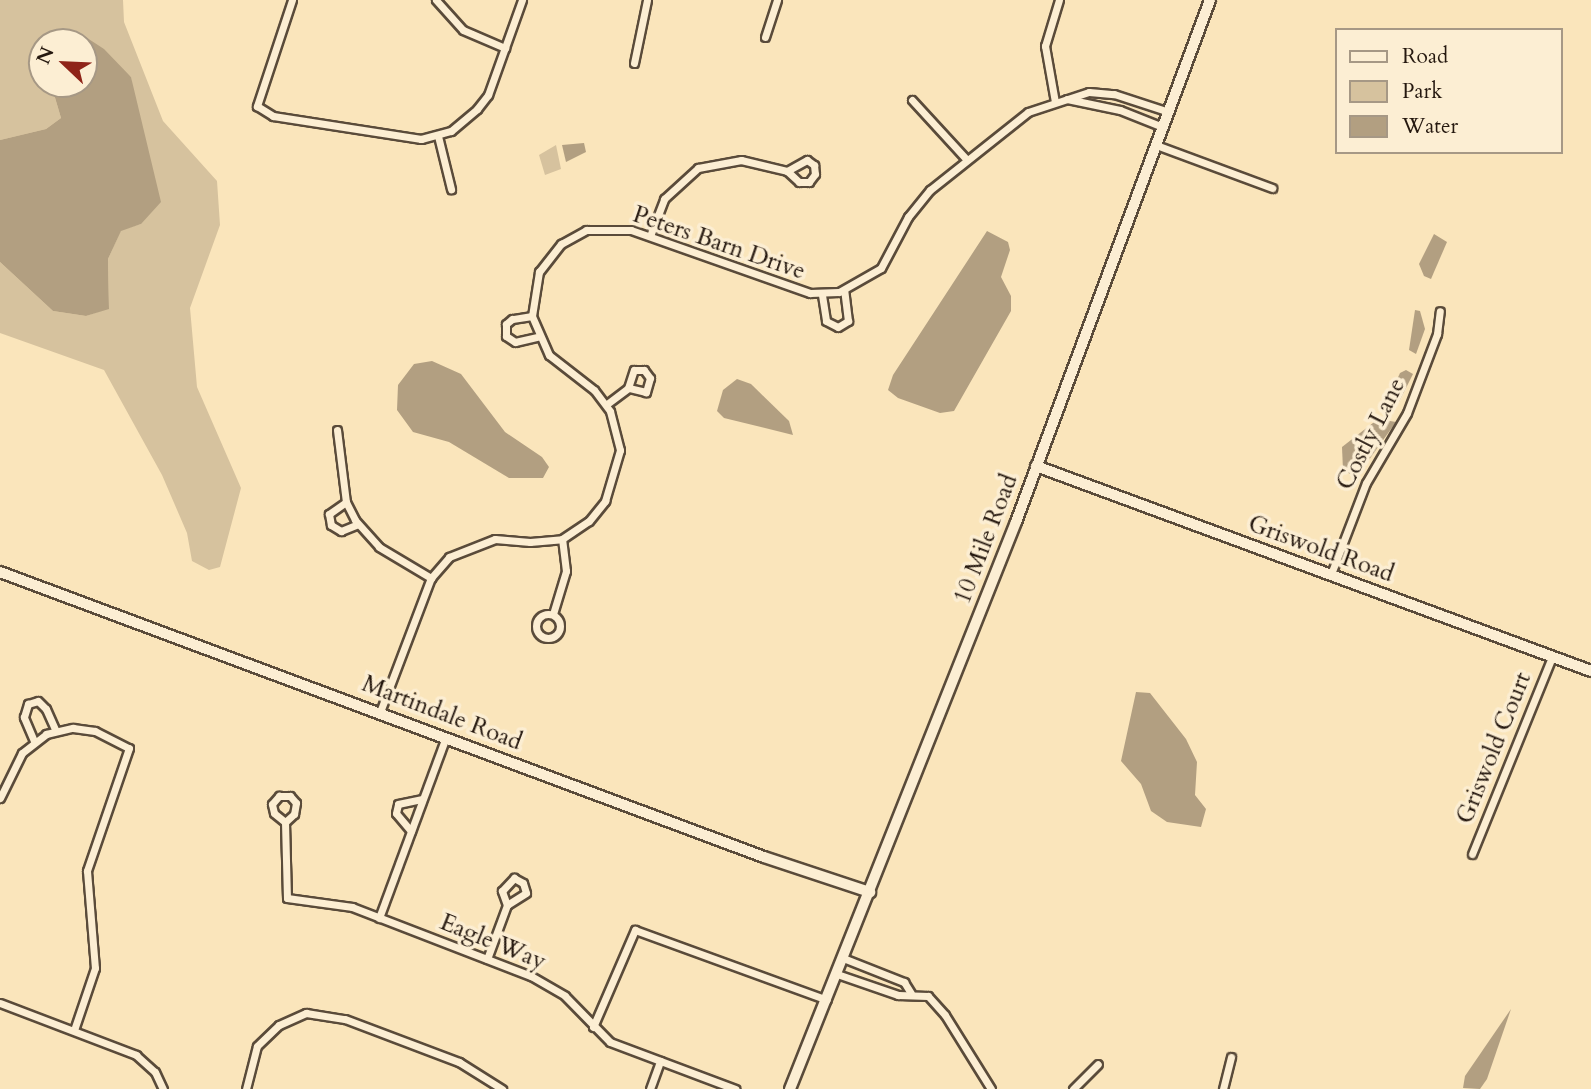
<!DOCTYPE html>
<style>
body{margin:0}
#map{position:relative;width:1591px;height:1089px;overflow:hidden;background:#fae5bb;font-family:Cardo,serif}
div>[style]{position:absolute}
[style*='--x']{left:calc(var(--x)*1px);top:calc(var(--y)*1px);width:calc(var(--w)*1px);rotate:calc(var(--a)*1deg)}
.green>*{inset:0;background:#d6c29e}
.water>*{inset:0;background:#b29f81}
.roads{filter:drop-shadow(2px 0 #5a4b3a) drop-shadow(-2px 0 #5a4b3a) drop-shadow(0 2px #5a4b3a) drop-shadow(0 -2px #5a4b3a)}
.street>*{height:7px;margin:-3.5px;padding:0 3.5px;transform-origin:3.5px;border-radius:3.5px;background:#fceed3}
.street>.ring{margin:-3.5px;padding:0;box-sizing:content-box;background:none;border:7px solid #fceed3;border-radius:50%}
.secondary>*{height:10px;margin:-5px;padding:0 5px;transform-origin:5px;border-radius:5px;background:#fceed3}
span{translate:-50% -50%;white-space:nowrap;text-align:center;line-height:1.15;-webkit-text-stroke:7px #fceed3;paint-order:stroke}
.street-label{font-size:24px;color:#25180f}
.legend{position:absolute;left:1335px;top:28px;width:228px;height:126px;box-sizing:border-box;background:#fceed3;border:2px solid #a69885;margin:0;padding:9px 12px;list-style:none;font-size:21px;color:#25180f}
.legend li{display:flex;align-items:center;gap:14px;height:35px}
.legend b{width:35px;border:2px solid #a69885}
.north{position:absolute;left:28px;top:28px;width:70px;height:70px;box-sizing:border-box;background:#fceed3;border:2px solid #a69885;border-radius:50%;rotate:293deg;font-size:19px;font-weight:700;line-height:28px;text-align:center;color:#25180f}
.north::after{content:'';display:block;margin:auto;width:24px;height:32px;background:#8f2418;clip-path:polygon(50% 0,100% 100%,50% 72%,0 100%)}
</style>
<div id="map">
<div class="green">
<div style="clip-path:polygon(0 0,123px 0,124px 22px,163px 121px,217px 181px,220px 225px,190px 308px,197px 387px,241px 488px,220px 567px,209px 570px,192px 561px,187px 533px,162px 475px,104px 370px,0 333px,0 262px,53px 311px,86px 316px,109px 308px,108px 259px,121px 230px,141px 224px,131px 77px,78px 32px,62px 42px,42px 42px,42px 84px,51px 84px,61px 118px,46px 129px,0 140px)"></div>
<div style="clip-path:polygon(556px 145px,561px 169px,545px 175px,539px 155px)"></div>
</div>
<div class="water">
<div style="clip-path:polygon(78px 32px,104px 49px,131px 77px,161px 202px,141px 224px,121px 231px,108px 259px,109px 309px,86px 316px,53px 311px,0 262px,0 140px,46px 129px,61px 118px,51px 84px,84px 84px,84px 42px,62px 42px)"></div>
<div style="clip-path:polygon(584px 143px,586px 152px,566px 162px,562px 145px)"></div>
<div style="clip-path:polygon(987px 231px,1008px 242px,1010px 250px,1001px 277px,1011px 296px,1011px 311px,954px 411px,940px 413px,898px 398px,888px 390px,893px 375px)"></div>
<div style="clip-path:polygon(1434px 234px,1447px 242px,1431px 279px,1424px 276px,1419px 264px)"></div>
<div style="clip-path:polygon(1415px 310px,1420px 311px,1425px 329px,1416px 354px,1409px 350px)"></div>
<div style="clip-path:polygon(432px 361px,461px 374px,505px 432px,542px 457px,549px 467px,543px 478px,509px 478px,449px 442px,413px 432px,397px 410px,398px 385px,414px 364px)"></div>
<div style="clip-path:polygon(1406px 370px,1413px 374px,1399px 402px,1391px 393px,1400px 373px)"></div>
<div style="clip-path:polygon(737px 379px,751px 384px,789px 421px,793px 435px,724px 418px,717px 411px,723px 390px)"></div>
<div style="clip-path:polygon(1378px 419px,1396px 422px,1361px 471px,1352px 475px,1343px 470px,1342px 447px)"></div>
<div style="clip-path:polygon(1136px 692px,1150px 693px,1186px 739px,1197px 762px,1195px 795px,1206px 809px,1201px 827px,1167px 822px,1151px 811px,1141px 784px,1121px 761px)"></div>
<div style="clip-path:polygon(1511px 1009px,1487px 1079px,1480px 1089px,1463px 1088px,1465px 1076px)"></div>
</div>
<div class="roads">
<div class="street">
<div style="--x:292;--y:0;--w:112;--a:108.3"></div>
<div style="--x:257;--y:106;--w:19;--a:32"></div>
<div style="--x:273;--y:116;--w:150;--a:8.8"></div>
<div style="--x:421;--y:139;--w:31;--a:-15"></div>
<div style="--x:451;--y:131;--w:34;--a:-40"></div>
<div style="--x:477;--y:109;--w:18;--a:-52"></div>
<div style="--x:488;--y:95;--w:101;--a:-70.3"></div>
<div style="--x:436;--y:0;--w:40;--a:48"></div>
<div style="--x:463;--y:30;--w:46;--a:23.2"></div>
<div style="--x:765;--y:37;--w:39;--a:-72"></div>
<div style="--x:634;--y:63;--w:64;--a:-78.3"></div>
<div style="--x:1067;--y:99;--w:54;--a:11.7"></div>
<div style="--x:1120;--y:110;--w:46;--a:21.6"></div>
<div style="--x:912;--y:100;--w:81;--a:47.5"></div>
<div style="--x:1055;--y:102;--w:57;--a:-100.1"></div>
<div style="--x:1045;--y:46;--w:48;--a:-73.1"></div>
<div style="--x:438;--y:136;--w:55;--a:76.2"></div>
<div style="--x:1156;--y:145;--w:124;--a:20.3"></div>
<div style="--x:807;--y:160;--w:9;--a:36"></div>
<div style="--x:814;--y:165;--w:9;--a:84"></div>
<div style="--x:815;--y:174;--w:10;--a:127"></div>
<div style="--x:809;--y:182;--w:10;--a:180"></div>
<div style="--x:799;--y:182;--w:16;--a:-137"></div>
<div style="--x:787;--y:171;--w:23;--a:-29"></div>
<div style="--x:650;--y:236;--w:40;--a:-69"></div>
<div style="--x:664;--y:199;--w:46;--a:-42.4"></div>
<div style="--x:698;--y:168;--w:44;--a:-10.5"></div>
<div style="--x:741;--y:160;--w:47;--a:13.4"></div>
<div style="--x:822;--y:295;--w:26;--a:81"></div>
<div style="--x:826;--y:321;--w:13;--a:27"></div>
<div style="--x:838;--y:327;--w:12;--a:-31"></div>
<div style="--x:848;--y:321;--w:31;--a:-97"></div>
<div style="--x:532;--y:316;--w:20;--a:171"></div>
<div style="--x:512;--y:319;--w:8;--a:140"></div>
<div style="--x:506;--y:324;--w:12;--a:90"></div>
<div style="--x:506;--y:336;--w:11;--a:34"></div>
<div style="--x:515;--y:342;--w:23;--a:-13"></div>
<div style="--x:607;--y:404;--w:26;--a:-37"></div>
<div style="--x:628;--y:388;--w:19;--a:-72"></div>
<div style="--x:634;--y:370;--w:10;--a:0"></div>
<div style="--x:644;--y:370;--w:10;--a:53"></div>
<div style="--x:650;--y:378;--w:15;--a:106"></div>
<div style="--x:646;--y:392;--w:18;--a:-167"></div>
<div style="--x:337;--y:430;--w:73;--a:82.9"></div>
<div style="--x:346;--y:502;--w:20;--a:63"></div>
<div style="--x:355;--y:520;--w:36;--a:48"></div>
<div style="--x:379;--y:547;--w:61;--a:30.8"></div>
<div style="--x:346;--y:502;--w:21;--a:145"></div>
<div style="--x:329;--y:514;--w:11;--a:80"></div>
<div style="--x:331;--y:525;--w:12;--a:31"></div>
<div style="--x:341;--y:531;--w:18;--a:-22"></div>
<div style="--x:1331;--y:574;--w:97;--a:-69"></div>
<div style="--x:1366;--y:483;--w:81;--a:-59.6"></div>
<div style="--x:1407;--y:413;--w:85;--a:-69.2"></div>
<div style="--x:1437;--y:334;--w:23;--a:-83"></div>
<div style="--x:553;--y:614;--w:45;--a:-73.2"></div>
<div style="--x:566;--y:571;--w:32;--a:-97"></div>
<div class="ring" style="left:536px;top:614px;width:17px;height:17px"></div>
<div style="--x:380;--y:712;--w:143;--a:-69.2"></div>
<div style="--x:431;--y:578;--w:28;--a:-49"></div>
<div style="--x:449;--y:557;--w:49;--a:-21.4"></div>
<div style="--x:495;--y:539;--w:35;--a:5"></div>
<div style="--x:530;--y:542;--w:32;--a:-5"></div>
<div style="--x:562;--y:539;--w:32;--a:-34"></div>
<div style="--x:589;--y:521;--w:26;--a:-51"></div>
<div style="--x:605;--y:501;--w:53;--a:-73.6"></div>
<div style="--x:620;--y:450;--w:40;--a:-104.4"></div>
<div style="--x:610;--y:411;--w:26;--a:-127"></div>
<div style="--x:594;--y:390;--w:57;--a:-142.1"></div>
<div style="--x:549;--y:355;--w:43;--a:-113.6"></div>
<div style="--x:532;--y:316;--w:45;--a:-81"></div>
<div style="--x:539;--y:272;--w:36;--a:-52"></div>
<div style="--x:561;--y:244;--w:29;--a:-29"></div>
<div style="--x:586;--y:230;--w:45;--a:0"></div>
<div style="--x:631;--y:230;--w:190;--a:19.4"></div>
<div style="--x:810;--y:293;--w:29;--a:-2"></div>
<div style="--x:839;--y:292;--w:48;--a:-29.7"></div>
<div style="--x:881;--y:268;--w:58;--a:-62.1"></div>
<div style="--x:908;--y:217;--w:35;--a:-51"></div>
<div style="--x:930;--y:190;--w:125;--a:-38.5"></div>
<div style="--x:1028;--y:112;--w:64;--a:-18.2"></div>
<div style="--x:1089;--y:92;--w:25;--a:5"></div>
<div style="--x:1114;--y:94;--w:58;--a:18.1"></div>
<div style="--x:34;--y:741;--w:26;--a:-113"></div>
<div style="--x:24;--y:717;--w:14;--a:-73"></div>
<div style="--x:28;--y:704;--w:10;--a:-17"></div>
<div style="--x:38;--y:701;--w:11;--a:45"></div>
<div style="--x:46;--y:709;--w:24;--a:66"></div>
<div style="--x:0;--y:798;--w:50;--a:-63.9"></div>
<div style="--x:22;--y:753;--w:31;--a:-38"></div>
<div style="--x:46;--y:734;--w:28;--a:-13"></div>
<div style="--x:73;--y:728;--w:22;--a:8"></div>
<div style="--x:95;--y:731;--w:38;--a:27"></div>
<div style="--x:129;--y:748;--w:130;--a:108.9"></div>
<div style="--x:87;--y:871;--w:97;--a:85.3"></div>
<div style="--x:95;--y:968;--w:65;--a:108.7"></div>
<div style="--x:285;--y:822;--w:14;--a:-141"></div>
<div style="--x:274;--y:813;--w:9;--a:-103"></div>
<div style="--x:272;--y:804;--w:11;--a:-49"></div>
<div style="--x:279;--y:796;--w:11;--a:0"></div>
<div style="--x:290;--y:796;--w:9;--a:49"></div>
<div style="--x:296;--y:803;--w:11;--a:100"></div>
<div style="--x:294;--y:814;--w:12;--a:138"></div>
<div style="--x:285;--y:822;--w:76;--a:88.5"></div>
<div style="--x:287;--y:898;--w:66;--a:7.9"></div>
<div style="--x:352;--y:907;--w:192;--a:21.1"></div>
<div style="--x:531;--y:976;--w:39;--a:30"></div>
<div style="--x:565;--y:996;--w:64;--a:45.6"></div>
<div style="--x:610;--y:1042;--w:134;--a:20.6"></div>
<div style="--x:411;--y:831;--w:23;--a:-130"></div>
<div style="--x:396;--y:813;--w:9;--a:-77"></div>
<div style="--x:398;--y:804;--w:25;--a:-12"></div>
<div style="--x:1472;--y:854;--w:213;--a:-67.9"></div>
<div style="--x:379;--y:918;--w:193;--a:-69.7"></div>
<div style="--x:843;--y:958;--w:66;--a:21.5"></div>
<div style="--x:904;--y:982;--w:13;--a:58"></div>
<div style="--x:487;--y:959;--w:58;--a:-69.7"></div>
<div style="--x:507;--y:905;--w:15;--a:-110"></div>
<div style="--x:502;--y:891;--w:18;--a:-47"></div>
<div style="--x:514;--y:878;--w:10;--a:29"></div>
<div style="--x:523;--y:883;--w:10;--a:73"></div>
<div style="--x:526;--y:893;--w:22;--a:148"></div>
<div style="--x:837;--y:974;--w:65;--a:19"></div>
<div style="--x:898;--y:995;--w:30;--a:2"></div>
<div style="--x:928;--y:996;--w:25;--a:48"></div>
<div style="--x:945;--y:1015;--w:87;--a:58.1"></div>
<div style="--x:0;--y:1003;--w:146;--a:20.9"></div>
<div style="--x:136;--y:1055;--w:25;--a:42"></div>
<div style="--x:155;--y:1072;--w:19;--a:65"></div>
<div style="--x:593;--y:1027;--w:106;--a:-66.6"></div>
<div style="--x:635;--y:930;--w:204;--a:20"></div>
<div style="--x:246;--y:1089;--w:44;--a:-75.7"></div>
<div style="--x:257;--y:1046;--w:30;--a:-44"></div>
<div style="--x:279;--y:1025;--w:30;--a:-24"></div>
<div style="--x:306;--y:1013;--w:39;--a:9"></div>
<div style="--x:345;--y:1019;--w:122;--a:20.7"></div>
<div style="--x:459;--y:1062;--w:51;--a:32.1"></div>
<div style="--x:650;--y:1089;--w:30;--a:-70"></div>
<div style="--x:1073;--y:1089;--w:35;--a:-45"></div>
<div style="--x:1223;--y:1089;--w:33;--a:-76"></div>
</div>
<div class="secondary">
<div style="--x:1036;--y:466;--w:592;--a:20.27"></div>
<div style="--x:0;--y:572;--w:815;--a:20.46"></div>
<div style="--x:764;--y:857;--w:112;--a:18.3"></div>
<div style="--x:790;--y:1089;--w:610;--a:-68.27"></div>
<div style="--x:1016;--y:522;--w:557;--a:-69.61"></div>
</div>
</div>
<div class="street-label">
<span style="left:719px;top:243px;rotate:19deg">Peters Barn Drive</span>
<span style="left:1371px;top:434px;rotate:-63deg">Costly Lane</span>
<span style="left:986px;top:539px;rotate:-69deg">10 Mile Road</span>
<span style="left:1321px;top:549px;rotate:20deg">Griswold Road</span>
<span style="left:442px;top:713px;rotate:21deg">Martindale Road</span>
<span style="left:1494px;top:748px;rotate:-68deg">Griswold Court</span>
<span style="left:493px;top:942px;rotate:22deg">Eagle Way</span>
</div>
<ul class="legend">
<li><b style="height:9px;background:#fceed3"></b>Road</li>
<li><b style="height:19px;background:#d6c29e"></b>Park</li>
<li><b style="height:19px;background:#b29f81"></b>Water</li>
</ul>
<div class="north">N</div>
</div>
